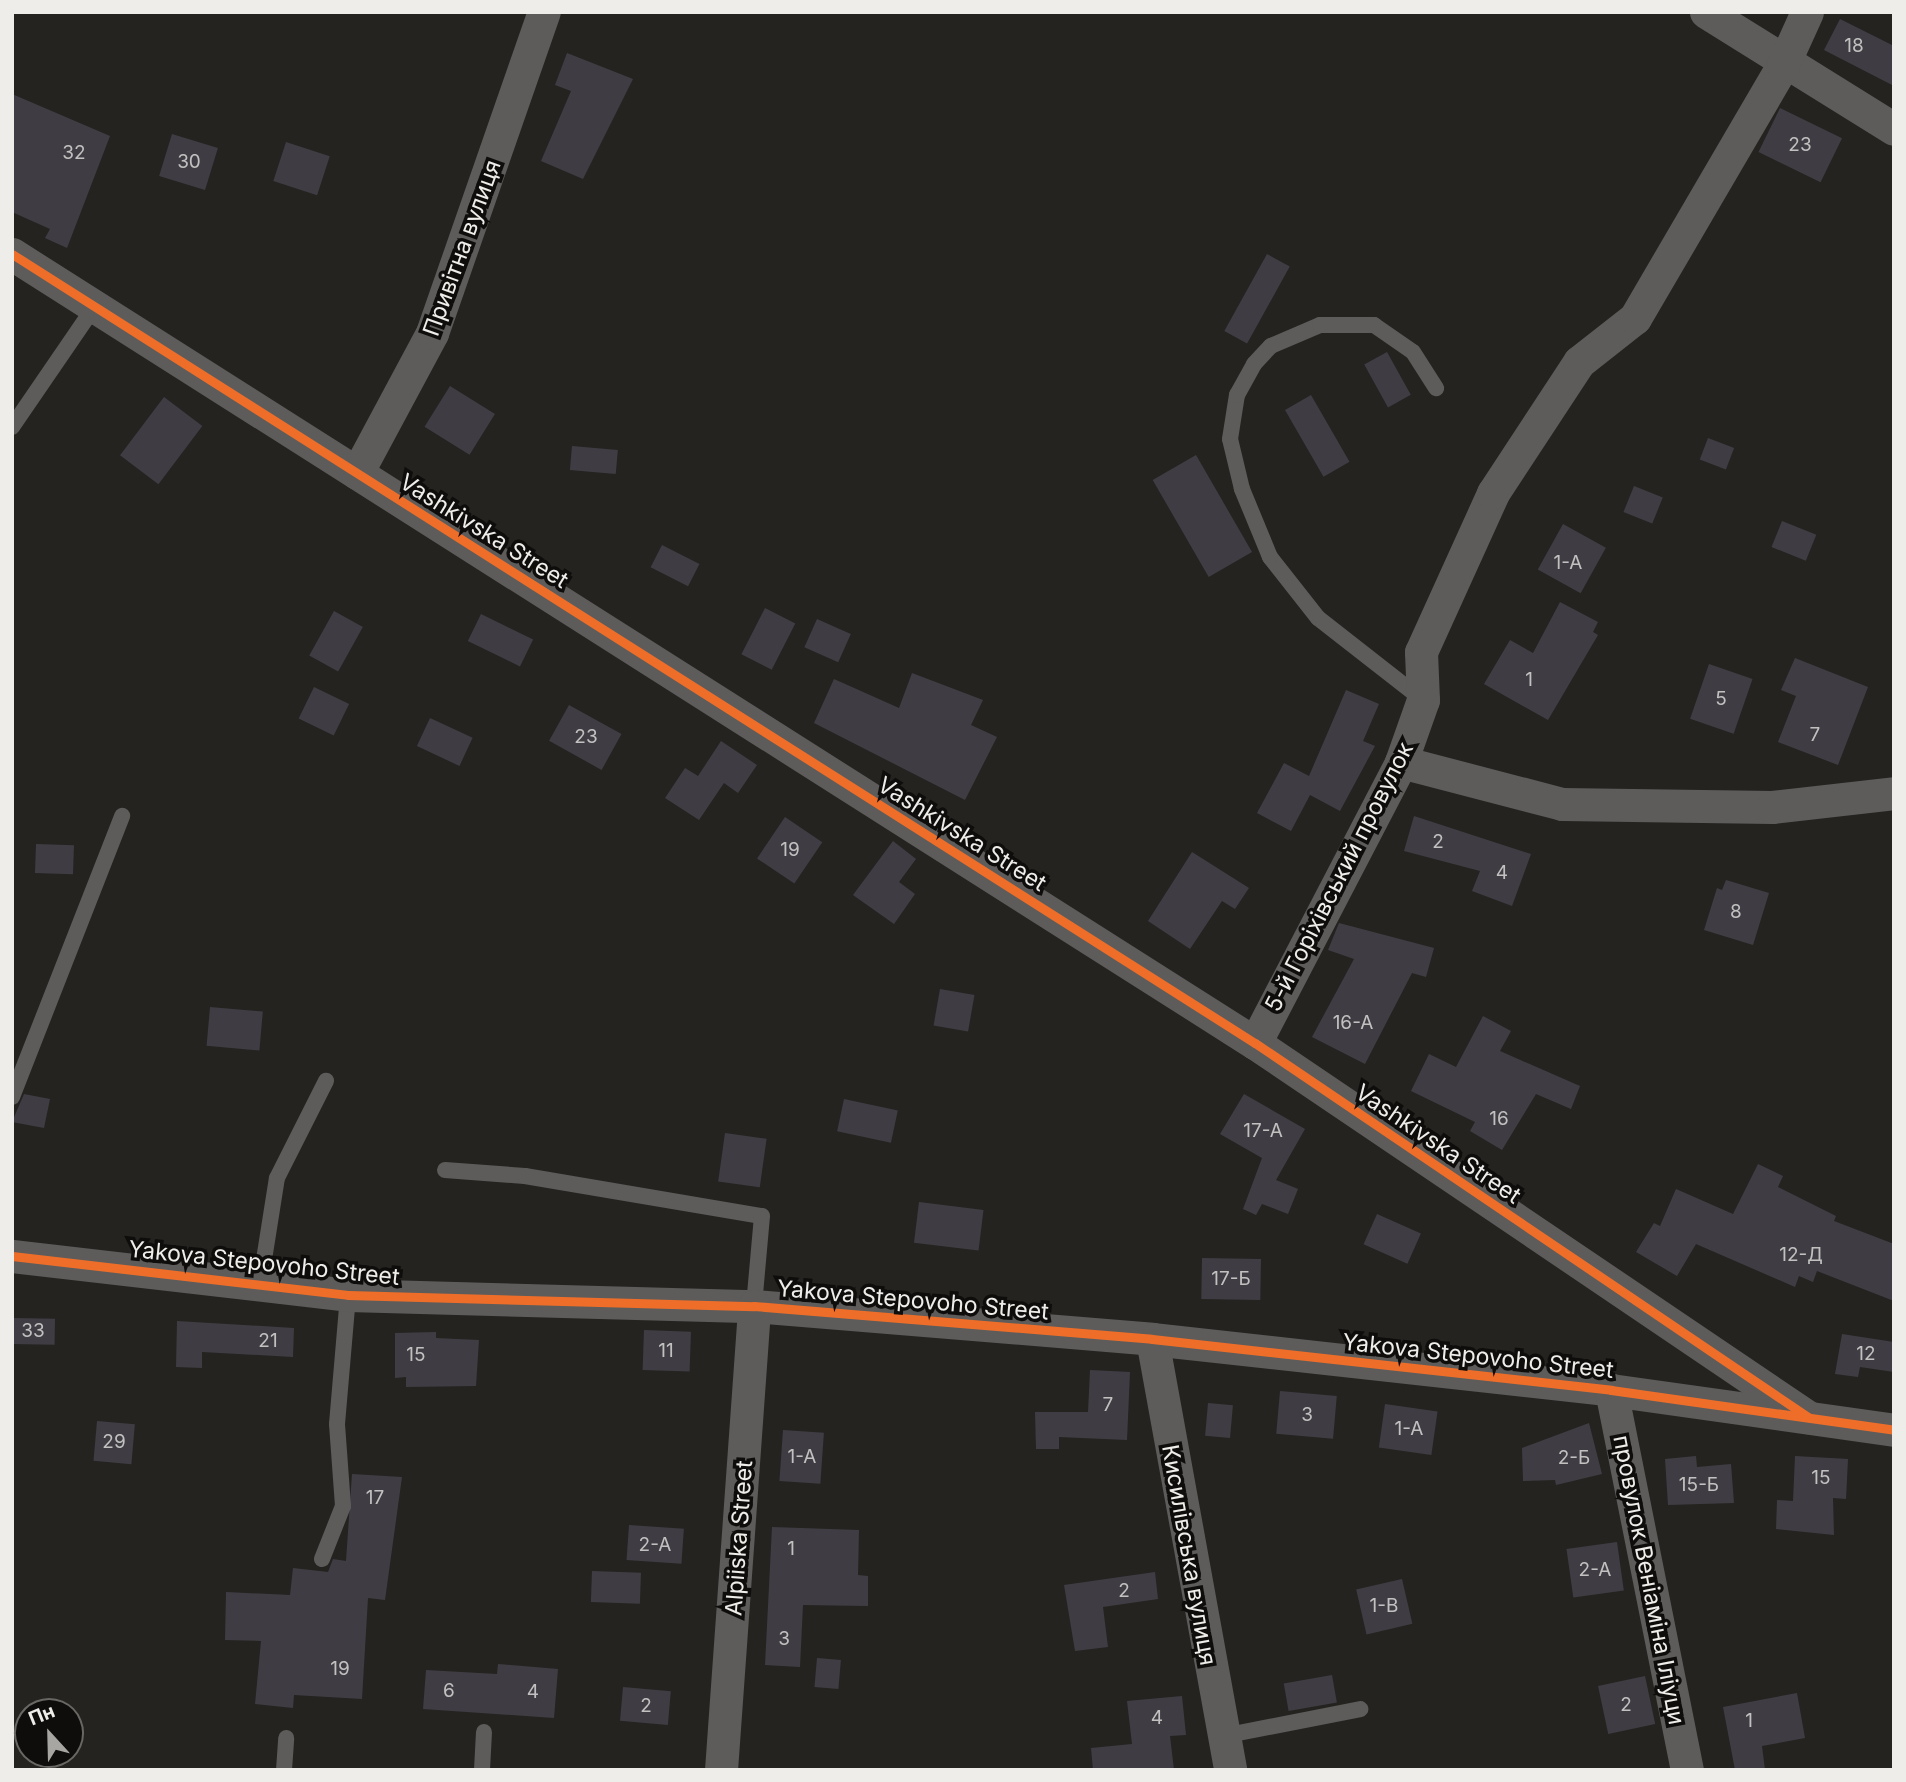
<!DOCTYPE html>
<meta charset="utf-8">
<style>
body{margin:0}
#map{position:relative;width:1906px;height:1782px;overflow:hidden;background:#252320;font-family:Inter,sans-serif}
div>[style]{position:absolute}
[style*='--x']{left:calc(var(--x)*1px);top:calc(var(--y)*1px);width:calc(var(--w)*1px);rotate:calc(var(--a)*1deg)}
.building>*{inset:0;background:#3f3d43;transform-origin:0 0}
.service>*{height:16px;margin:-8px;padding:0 8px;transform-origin:8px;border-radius:8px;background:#5d5c5b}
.minor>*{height:33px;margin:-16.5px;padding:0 16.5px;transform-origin:16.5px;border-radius:16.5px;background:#5d5c5b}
.cycleway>*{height:9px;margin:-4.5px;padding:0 4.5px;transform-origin:4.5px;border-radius:4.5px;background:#ee6e29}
span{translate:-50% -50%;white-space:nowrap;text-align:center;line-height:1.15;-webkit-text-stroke:7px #0e0d0b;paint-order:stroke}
.number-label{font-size:19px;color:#c2c1c0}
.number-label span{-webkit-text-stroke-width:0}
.street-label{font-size:23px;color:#eeedea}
.frame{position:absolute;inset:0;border:14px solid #eeedea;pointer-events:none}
.north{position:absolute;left:14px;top:1698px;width:70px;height:70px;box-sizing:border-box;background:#0e0d0b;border:2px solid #686764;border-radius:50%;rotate:338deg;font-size:19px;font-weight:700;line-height:28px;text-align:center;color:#eeedea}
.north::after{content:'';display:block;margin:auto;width:24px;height:32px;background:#a8a6a3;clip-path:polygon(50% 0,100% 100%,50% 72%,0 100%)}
</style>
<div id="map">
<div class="building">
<div style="clip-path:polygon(1840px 19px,1894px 46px,1894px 86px,1824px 50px)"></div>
<div style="clip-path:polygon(567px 53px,633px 79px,583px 179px,541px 161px,571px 91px,555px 85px)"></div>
<div style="clip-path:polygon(12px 94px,110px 136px,67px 248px,45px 238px,50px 229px,12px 212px)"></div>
<div style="left:1780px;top:108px;width:69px;height:49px;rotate:26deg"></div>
<div style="left:172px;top:134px;width:48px;height:44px;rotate:17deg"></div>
<div style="left:286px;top:142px;width:46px;height:41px;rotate:18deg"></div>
<div style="left:1267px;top:254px;width:26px;height:88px;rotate:29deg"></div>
<div style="left:1387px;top:352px;width:49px;height:26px;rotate:61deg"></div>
<div style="left:450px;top:386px;width:53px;height:48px;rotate:32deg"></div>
<div style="left:1311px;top:395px;width:77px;height:30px;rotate:60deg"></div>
<div style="left:164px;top:397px;width:48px;height:73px;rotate:37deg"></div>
<div style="left:1708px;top:438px;width:28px;height:23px;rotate:21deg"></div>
<div style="left:572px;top:446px;width:46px;height:24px;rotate:5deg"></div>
<div style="left:1196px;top:455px;width:112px;height:50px;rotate:60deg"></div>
<div style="left:1634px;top:486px;width:31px;height:28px;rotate:22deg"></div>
<div style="left:1782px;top:521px;width:37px;height:28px;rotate:22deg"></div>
<div style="left:1563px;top:524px;width:49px;height:52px;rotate:29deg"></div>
<div style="left:662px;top:545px;width:42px;height:25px;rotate:27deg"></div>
<div style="clip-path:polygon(1560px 602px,1598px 622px,1593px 632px,1598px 635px,1548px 720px,1484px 684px,1510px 640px,1533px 653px)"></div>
<div style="left:765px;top:608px;width:34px;height:52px;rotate:27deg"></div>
<div style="left:334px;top:611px;width:33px;height:51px;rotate:29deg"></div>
<div style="left:481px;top:614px;width:58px;height:30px;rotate:26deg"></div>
<div style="left:817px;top:619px;width:37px;height:31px;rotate:24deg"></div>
<div style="clip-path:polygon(1795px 658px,1868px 687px,1838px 765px,1778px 742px,1796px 696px,1781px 690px)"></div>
<div style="left:1709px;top:664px;width:46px;height:58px;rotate:19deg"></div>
<div style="clip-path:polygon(912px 673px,983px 700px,971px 725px,997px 737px,965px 800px,814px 723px,834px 679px,899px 708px)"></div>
<div style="left:314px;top:687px;width:39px;height:35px;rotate:26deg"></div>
<div style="clip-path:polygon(1346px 690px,1379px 704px,1363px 741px,1375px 746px,1340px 811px,1310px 795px,1291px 831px,1257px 813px,1284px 763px,1309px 776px)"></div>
<div style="left:569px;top:705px;width:60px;height:41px;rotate:29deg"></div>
<div style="left:430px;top:718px;width:47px;height:31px;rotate:25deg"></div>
<div style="clip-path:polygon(721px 741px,757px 765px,738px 793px,724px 783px,699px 820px,665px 798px,685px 768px,698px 776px)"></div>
<div style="clip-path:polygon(1414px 816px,1531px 854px,1512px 906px,1472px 891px,1480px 871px,1404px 851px)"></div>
<div style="left:785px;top:817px;width:45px;height:50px;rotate:34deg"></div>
<div style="clip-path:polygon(893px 841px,916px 859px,899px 882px,915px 894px,894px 924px,853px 895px)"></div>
<div style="left:36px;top:844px;width:38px;height:29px;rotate:2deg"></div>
<div style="clip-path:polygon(1192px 852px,1249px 888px,1235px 909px,1222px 901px,1190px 949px,1148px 921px)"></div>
<div style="clip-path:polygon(1726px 880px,1769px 893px,1753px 945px,1704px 930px,1717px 888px,1722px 890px)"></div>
<div style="clip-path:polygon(1339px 923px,1434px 948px,1426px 977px,1412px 973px,1365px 1064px,1312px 1037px,1354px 959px,1328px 950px)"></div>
<div style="left:940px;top:989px;width:35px;height:37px;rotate:10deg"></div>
<div style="left:210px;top:1007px;width:53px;height:39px;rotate:5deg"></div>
<div style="clip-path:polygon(1483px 1016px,1511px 1031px,1500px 1051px,1580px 1086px,1571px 1109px,1536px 1094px,1502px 1150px,1470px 1131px,1475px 1122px,1411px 1091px,1429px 1054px,1456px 1067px)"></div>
<div style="clip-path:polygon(24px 1094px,50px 1099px,44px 1128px,12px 1122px)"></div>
<div style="clip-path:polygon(1244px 1094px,1305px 1129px,1276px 1180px,1298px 1189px,1288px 1214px,1262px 1204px,1256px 1215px,1243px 1209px,1262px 1158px,1220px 1134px)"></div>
<div style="left:844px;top:1099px;width:55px;height:33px;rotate:12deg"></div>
<div style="left:725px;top:1133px;width:42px;height:49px;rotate:8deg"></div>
<div style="clip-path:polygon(1758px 1164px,1783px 1176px,1778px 1187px,1836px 1216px,1834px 1221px,1894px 1244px,1894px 1301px,1817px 1271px,1813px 1282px,1799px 1276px,1795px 1287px,1696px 1244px,1677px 1276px,1636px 1252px,1654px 1223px,1660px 1226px,1676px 1189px,1733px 1214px)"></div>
<div style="left:919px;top:1202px;width:65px;height:41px;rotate:7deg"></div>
<div style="left:1377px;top:1214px;width:48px;height:33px;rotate:24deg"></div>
<div style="left:1202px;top:1258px;width:59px;height:41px;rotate:1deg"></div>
<div style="left:12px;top:1318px;width:43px;height:26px;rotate:1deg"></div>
<div style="clip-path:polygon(177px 1321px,294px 1328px,293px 1357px,202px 1352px,202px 1368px,176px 1367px)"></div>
<div style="left:644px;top:1330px;width:47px;height:40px;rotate:2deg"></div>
<div style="clip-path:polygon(436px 1332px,436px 1338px,479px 1340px,476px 1386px,406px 1387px,406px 1377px,395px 1378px,395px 1333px)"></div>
<div style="clip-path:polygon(1842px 1334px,1894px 1342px,1894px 1372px,1860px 1367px,1858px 1377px,1835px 1374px)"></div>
<div style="clip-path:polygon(1090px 1370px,1130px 1372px,1127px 1440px,1059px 1437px,1059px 1449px,1036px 1449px,1035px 1412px,1088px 1412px)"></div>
<div style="left:1280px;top:1391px;width:57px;height:43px;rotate:5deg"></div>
<div style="left:1208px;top:1403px;width:25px;height:33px;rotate:5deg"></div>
<div style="left:1385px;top:1404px;width:53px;height:44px;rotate:8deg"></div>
<div style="left:97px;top:1421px;width:38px;height:40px;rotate:5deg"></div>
<div style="clip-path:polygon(1589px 1423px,1602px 1474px,1556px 1485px,1555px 1480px,1523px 1481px,1522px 1448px)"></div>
<div style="left:783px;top:1430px;width:41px;height:51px;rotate:4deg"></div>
<div style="clip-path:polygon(1696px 1456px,1697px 1467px,1731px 1464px,1734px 1503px,1668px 1505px,1665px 1459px)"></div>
<div style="clip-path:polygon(1795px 1456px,1848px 1459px,1846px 1499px,1833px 1498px,1834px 1535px,1776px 1529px,1777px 1500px,1793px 1501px)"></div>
<div style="clip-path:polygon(352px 1474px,402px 1477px,385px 1600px,368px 1598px,362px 1699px,294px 1695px,293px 1708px,255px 1704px,261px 1641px,225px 1640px,226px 1592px,290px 1595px,293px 1568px,328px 1572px,333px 1559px,346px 1561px)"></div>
<div style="left:629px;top:1525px;width:55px;height:35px;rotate:4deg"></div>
<div style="clip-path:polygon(772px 1527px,859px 1530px,858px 1575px,868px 1576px,868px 1606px,803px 1605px,800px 1667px,765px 1665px)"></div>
<div style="left:1617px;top:1542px;width:49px;height:51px;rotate:82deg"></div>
<div style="left:592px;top:1571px;width:49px;height:31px;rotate:2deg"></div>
<div style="clip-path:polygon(1155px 1572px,1158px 1599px,1103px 1607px,1108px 1647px,1075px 1651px,1064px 1585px)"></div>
<div style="left:1402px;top:1579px;width:46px;height:47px;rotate:77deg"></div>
<div style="left:817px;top:1658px;width:24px;height:29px;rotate:5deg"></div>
<div style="clip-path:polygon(498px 1664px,558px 1669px,554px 1718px,423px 1709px,426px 1670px,497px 1674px)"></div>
<div style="left:1332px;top:1675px;width:28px;height:49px;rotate:80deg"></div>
<div style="left:1645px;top:1676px;width:49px;height:48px;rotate:78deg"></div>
<div style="left:623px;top:1687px;width:48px;height:34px;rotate:5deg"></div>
<div style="clip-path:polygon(1797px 1693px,1805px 1738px,1762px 1746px,1765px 1770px,1735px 1770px,1723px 1707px)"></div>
<div style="clip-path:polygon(1182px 1696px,1186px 1735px,1170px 1736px,1174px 1770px,1093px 1770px,1091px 1748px,1132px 1744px,1127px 1701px)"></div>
</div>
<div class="service">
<div style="--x:12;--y:427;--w:147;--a:-55.6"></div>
<div style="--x:1423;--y:700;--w:133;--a:-142"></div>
<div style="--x:1318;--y:618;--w:78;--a:-128.2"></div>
<div style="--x:1270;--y:557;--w:74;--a:-112.4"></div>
<div style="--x:1242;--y:489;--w:51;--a:-103.5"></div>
<div style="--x:1230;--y:439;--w:45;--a:-81"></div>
<div style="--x:1237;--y:395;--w:35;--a:-61"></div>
<div style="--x:1254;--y:364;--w:25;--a:-47"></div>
<div style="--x:1271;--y:346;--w:53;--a:-23.2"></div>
<div style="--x:1320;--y:325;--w:54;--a:0"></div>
<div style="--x:1374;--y:325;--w:47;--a:34.7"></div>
<div style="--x:1413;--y:352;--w:43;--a:57.4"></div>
<div style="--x:12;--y:1097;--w:302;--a:-68.6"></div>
<div style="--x:445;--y:1170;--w:80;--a:4.3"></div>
<div style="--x:525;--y:1176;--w:240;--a:9.6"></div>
<div style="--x:762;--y:1216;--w:90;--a:95.1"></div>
<div style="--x:260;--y:1285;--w:108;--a:-81"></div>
<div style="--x:277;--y:1178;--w:109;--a:-63.2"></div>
<div style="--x:322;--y:1559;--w:57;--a:-68.4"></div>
<div style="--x:343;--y:1506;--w:82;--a:-94.2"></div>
<div style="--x:337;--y:1424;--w:129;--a:-85.1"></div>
<div style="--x:1223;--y:1736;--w:140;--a:-11.1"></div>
<div style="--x:284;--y:1770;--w:32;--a:-86"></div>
<div style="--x:482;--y:1770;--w:38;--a:-87"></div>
</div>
<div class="minor">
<div style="--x:1706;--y:12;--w:221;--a:31.9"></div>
<div style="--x:12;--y:254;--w:1472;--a:32.41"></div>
<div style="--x:1255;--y:1043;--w:668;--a:34.07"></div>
<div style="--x:357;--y:473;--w:159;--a:-61.8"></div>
<div style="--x:432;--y:333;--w:340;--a:-70.8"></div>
<div style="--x:1401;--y:762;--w:166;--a:14.6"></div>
<div style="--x:1562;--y:804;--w:210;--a:0.8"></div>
<div style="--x:1772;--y:807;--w:123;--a:-6.5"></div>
<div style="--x:1255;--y:1043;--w:317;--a:-62.5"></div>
<div style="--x:1401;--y:762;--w:66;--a:-70.5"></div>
<div style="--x:1423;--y:700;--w:48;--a:-92.4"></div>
<div style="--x:1421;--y:652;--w:175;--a:-65.6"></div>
<div style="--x:1493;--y:493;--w:157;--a:-56.7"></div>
<div style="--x:1579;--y:362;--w:71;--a:-38.2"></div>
<div style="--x:1635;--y:318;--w:293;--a:-59.7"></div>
<div style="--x:1783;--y:65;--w:58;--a:-65.6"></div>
<div style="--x:12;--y:1256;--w:338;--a:6.6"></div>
<div style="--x:348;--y:1295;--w:406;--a:1.6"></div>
<div style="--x:754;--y:1306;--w:399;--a:4.7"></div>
<div style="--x:1152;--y:1339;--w:462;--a:6.3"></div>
<div style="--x:1611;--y:1390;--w:286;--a:8"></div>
<div style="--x:1152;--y:1339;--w:438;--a:79.7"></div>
<div style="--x:1611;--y:1390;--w:388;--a:78.7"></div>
<div style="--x:721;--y:1770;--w:465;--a:-85.9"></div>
</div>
<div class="cycleway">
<div style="--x:12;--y:254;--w:1472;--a:32.41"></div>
<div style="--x:1255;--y:1043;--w:668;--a:34.07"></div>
<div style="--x:12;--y:1256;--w:338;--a:6.6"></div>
<div style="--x:348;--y:1295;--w:406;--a:1.6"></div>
<div style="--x:754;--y:1306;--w:399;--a:4.7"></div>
<div style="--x:1152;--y:1339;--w:462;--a:6.3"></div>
<div style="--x:1611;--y:1390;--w:286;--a:8"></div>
</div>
<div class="number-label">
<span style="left:1854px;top:46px">18</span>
<span style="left:1800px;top:145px">23</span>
<span style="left:74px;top:153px">32</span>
<span style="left:189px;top:162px">30</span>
<span style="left:1568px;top:563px">1-А</span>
<span style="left:1529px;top:680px">1</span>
<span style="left:1721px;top:699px">5</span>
<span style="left:1815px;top:735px">7</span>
<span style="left:586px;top:737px">23</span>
<span style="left:1438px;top:842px">2</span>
<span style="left:790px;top:850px">19</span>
<span style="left:1502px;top:873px">4</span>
<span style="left:1736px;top:912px">8</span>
<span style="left:1353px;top:1023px">16-А</span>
<span style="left:1499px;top:1119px">16</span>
<span style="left:1263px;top:1131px">17-А</span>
<span style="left:1801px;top:1255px">12-Д</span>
<span style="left:1231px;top:1279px">17-Б</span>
<span style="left:33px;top:1331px">33</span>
<span style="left:268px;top:1341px">21</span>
<span style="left:666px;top:1351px">11</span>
<span style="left:1866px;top:1354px">12</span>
<span style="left:416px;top:1355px">15</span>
<span style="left:1108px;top:1405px">7</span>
<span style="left:1307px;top:1415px">3</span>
<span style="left:1409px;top:1429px">1-А</span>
<span style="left:114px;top:1442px">29</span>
<span style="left:802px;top:1457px">1-А</span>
<span style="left:1574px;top:1458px">2-Б</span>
<span style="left:1821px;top:1478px">15</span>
<span style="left:1699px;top:1485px">15-Б</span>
<span style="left:375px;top:1498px">17</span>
<span style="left:655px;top:1545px">2-А</span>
<span style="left:791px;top:1549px">1</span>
<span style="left:1595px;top:1570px">2-А</span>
<span style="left:1124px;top:1591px">2</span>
<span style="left:1384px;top:1606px">1-В</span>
<span style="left:784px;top:1639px">3</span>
<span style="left:340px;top:1669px">19</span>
<span style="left:449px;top:1691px">6</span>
<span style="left:533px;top:1692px">4</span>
<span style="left:1626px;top:1705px">2</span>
<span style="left:646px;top:1706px">2</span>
<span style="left:1157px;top:1718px">4</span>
<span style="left:1749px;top:1721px">1</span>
</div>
<div class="street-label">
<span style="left:462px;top:248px;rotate:-70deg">Привітна вулиця</span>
<span style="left:484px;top:531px;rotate:32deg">Vashkivska Street</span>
<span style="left:962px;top:834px;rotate:32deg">Vashkivska Street</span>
<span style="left:1339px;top:877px;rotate:-63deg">5-й Горіхівський провулок</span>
<span style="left:1438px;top:1144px;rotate:34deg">Vashkivska Street</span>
<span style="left:264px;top:1263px;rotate:6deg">Yakova Stepovoho Street</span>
<span style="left:913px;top:1300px;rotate:5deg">Yakova Stepovoho Street</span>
<span style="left:1478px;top:1356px;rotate:6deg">Yakova Stepovoho Street</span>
<span style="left:739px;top:1538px;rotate:-86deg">Alpiiska Street</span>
<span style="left:1189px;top:1555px;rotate:80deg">Кисилівська вулиця</span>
<span style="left:1649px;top:1580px;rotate:79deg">провулок Веніаміна Іліуци</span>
</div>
<div class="frame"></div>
<div class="north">Пн</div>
</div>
